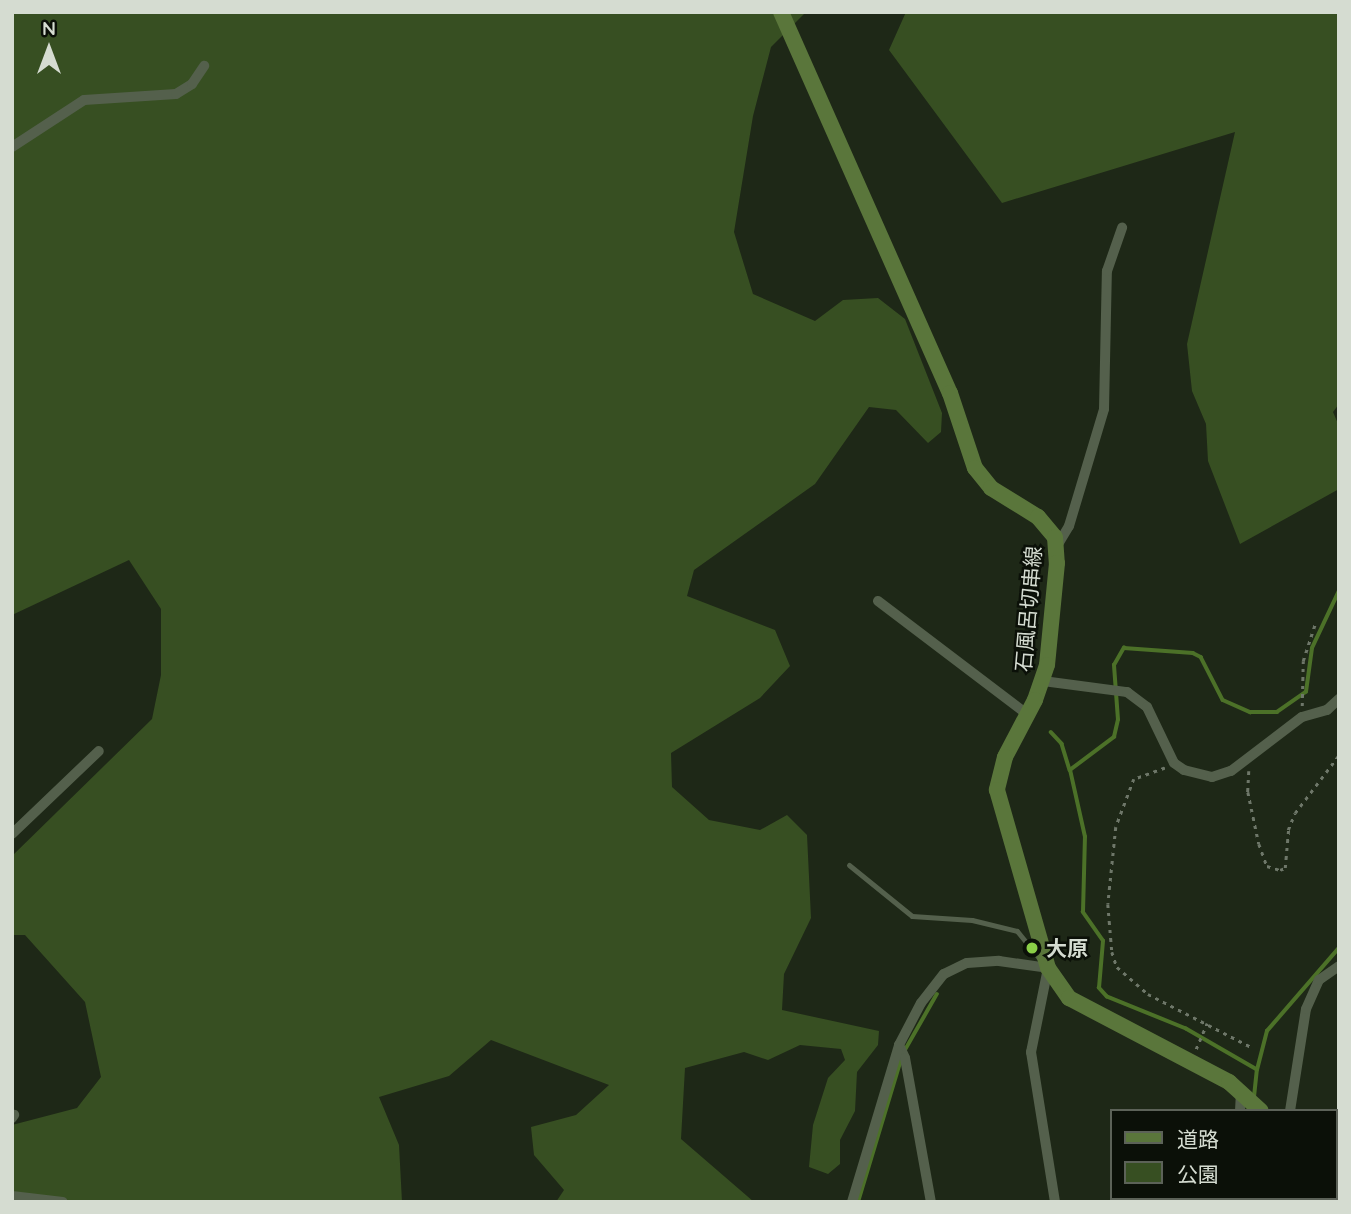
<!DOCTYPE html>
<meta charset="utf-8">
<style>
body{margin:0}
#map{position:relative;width:1351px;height:1214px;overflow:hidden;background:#1e2817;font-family:Quicksand,"Noto Sans JP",sans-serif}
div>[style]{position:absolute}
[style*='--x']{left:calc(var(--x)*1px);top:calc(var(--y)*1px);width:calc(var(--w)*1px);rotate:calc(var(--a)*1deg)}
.green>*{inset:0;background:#374f22}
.stream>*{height:3.5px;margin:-1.75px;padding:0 1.75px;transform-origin:1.75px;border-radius:1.75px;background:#4c7128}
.path>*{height:2.5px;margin-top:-1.25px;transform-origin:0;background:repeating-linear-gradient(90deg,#6e7769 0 3.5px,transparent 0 8.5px)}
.lane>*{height:5px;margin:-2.5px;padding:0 2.5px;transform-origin:2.5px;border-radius:2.5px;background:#54604c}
.street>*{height:10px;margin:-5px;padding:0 5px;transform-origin:5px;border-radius:5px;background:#54604c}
.secondary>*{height:16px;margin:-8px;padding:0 8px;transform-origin:8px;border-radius:8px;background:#5a763b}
.dots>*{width:19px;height:19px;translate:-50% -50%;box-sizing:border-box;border:4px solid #0b1008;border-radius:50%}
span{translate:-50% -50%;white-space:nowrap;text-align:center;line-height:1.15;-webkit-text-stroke:5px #0b1008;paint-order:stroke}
.street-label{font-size:21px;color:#d5dcd1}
.poi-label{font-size:21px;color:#d5dcd1;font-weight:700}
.left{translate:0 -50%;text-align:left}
.frame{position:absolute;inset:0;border:14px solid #d5dcd1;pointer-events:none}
.legend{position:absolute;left:1110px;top:1109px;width:228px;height:91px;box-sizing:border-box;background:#0b1008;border:2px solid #5c6258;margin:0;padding:9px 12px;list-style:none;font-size:21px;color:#d5dcd1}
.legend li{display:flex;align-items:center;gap:14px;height:35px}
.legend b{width:35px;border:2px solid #5c6258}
.north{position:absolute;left:14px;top:14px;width:70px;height:70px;-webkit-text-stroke:5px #0b1008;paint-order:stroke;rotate:0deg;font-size:19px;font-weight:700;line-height:28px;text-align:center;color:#d5dcd1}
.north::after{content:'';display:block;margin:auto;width:24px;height:32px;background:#d5dcd1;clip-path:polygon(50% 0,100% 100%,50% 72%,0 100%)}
</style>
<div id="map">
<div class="green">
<div style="clip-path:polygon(12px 12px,806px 12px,771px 47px,753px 116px,734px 232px,753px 294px,815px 321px,843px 300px,878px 298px,905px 319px,942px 413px,941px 432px,928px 443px,896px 410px,869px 407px,815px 484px,694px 570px,687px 596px,775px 630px,790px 666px,760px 698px,671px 753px,672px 787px,709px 820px,760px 830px,787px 815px,807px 835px,811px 918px,784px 974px,782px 1010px,879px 1031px,878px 1045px,857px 1072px,855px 1111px,840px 1140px,840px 1164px,828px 1174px,809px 1167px,813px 1125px,828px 1078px,845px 1060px,841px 1049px,800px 1045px,768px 1060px,744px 1052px,685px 1068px,681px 1139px,754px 1202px,556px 1202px,564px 1190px,534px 1155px,531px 1127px,576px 1115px,609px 1085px,491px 1040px,449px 1076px,379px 1097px,399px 1145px,402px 1202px,12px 1202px,12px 1125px,77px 1108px,101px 1077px,85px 1002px,25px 935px,12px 935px,12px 856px,152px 719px,161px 675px,161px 609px,129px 560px,12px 615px)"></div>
<div style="clip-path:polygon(906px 12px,1339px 12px,1339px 404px,1333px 412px,1339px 426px,1339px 489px,1240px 544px,1208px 461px,1206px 424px,1192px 391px,1187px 344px,1235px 132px,1002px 203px,889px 50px)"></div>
</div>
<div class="stream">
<div style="--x:1051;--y:732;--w:16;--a:47"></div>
<div style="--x:1062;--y:744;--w:27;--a:73"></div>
<div style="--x:905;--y:1050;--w:64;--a:-60.3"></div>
<div style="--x:1257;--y:1070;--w:40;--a:-75.6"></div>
<div style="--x:1267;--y:1031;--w:110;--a:-49.1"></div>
<div style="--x:1254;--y:1097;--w:27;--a:-84"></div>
<div style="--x:1257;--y:1070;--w:82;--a:-150"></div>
<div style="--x:1186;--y:1029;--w:85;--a:-157.9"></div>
<div style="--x:1107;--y:997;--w:12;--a:-132"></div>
<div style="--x:1099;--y:988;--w:47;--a:-85.1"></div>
<div style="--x:1103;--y:941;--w:35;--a:-125"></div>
<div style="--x:1083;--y:912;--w:75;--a:-88.5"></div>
<div style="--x:1085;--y:837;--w:69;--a:-102.6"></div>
<div style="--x:1070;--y:770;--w:55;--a:-36.9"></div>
<div style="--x:1114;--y:737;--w:17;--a:-77"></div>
<div style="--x:1118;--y:720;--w:55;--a:-94.2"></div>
<div style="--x:1114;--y:665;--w:20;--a:-60"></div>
<div style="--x:1124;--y:648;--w:69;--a:4.1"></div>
<div style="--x:1193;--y:653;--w:9;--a:27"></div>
<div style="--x:1201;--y:657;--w:48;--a:62.9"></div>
<div style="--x:1223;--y:700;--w:30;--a:24"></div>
<div style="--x:1250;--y:712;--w:27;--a:0"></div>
<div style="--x:1277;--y:712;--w:35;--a:-35"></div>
<div style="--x:1306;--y:692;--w:44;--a:-82.2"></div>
<div style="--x:1312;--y:648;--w:63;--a:-64.7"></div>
<div style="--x:1266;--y:1198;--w:4;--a:90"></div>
<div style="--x:858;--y:1202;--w:148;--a:-73.2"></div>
</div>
<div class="path">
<div style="--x:1302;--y:706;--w:45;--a:-88.7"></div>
<div style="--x:1303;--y:661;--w:39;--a:-72"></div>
<div style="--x:1165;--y:768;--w:33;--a:160"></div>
<div style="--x:1134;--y:779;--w:51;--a:110.6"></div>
<div style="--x:1116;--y:827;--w:77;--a:95.9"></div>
<div style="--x:1108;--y:904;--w:48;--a:85.2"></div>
<div style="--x:1112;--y:952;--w:16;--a:72"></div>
<div style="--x:1117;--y:967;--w:41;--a:41.1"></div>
<div style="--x:1148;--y:994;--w:118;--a:27.2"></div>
<div style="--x:1249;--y:771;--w:21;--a:93"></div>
<div style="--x:1248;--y:792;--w:53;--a:78.1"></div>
<div style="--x:1259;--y:844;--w:23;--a:70"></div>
<div style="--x:1267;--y:866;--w:14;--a:17"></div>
<div style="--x:1280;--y:870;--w:5;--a:-22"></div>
<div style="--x:1285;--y:868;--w:38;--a:-85"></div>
<div style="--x:1288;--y:830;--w:18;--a:-68"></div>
<div style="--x:1295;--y:813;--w:73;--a:-52.8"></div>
<div style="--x:1196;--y:1049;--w:28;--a:-67"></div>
</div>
<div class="lane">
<div style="--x:849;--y:865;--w:81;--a:39"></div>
<div style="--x:912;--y:916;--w:60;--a:3.8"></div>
<div style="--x:972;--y:920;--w:46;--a:13.7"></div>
<div style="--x:1017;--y:931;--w:38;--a:51"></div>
</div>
<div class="street">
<div style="--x:12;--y:147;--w:86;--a:-33.1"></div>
<div style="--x:84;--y:100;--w:92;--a:-3.7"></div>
<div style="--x:176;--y:94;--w:19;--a:-32"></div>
<div style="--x:192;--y:84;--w:22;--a:-56"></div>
<div style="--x:1057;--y:546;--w:23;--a:-59"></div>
<div style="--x:1069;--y:526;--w:122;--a:-73.3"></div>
<div style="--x:1104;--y:409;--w:138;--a:-88.8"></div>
<div style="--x:1107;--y:271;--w:46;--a:-70.8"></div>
<div style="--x:878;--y:601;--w:188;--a:37.2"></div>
<div style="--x:1043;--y:681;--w:85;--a:7.5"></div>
<div style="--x:1127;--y:692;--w:25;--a:37"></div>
<div style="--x:1147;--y:707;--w:62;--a:64.3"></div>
<div style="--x:1174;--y:763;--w:12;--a:35"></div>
<div style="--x:1184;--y:770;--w:29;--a:14"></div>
<div style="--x:1212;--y:777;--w:20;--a:-18"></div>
<div style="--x:1231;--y:771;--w:89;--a:-37.3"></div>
<div style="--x:1302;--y:717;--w:26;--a:-16"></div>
<div style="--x:1327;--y:710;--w:16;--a:-43"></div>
<div style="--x:12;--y:834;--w:120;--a:-43.7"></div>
<div style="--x:899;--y:1045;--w:14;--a:65"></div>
<div style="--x:905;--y:1058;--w:146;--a:79.8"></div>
<div style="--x:1240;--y:1111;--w:21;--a:-87"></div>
<div style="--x:1290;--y:1111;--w:103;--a:-81.1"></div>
<div style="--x:1306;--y:1009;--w:32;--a:-66"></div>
<div style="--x:1319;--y:980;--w:24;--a:-35"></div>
<div style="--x:12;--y:1118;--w:4;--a:-56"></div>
<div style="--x:12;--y:1196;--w:51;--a:6.7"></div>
<div style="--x:1252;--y:1198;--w:4;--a:76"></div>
<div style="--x:852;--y:1202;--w:164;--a:-73.3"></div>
<div style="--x:899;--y:1045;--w:47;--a:-62.4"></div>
<div style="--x:921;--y:1003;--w:37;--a:-52"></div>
<div style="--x:944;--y:974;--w:25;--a:-26"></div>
<div style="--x:967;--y:963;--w:32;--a:-4"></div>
<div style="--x:999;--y:961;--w:49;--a:8.1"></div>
<div style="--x:1048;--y:968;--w:86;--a:101.4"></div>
<div style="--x:1031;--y:1052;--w:152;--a:80.9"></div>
</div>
<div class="secondary">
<div style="--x:781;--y:12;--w:417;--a:66.1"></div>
<div style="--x:950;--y:393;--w:79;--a:71.6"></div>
<div style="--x:975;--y:468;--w:26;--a:51"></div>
<div style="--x:991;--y:488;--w:55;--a:31.7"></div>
<div style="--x:1038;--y:517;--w:26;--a:50"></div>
<div style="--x:1055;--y:537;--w:26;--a:86"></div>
<div style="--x:1057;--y:563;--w:102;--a:95.6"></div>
<div style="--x:1047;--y:665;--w:37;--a:109"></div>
<div style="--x:1035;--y:700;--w:64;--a:117.8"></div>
<div style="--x:1005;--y:757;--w:34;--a:104"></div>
<div style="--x:997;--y:790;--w:185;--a:74"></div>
<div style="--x:1048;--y:968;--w:37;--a:55"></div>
<div style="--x:1069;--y:998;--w:181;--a:27.7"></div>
<div style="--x:1229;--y:1082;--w:43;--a:42.2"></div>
<div style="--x:1280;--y:1198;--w:4;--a:76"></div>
</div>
<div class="dots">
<div style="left:1032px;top:948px;background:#8ace47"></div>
</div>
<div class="street-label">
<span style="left:1028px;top:609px;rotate:-85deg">石風呂切串線</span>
</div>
<div class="poi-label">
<span class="left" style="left:1046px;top:948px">大原</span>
</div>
<div class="frame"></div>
<ul class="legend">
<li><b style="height:9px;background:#5a763b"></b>道路</li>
<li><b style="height:19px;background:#374f22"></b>公園</li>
</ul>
<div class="north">N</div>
</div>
